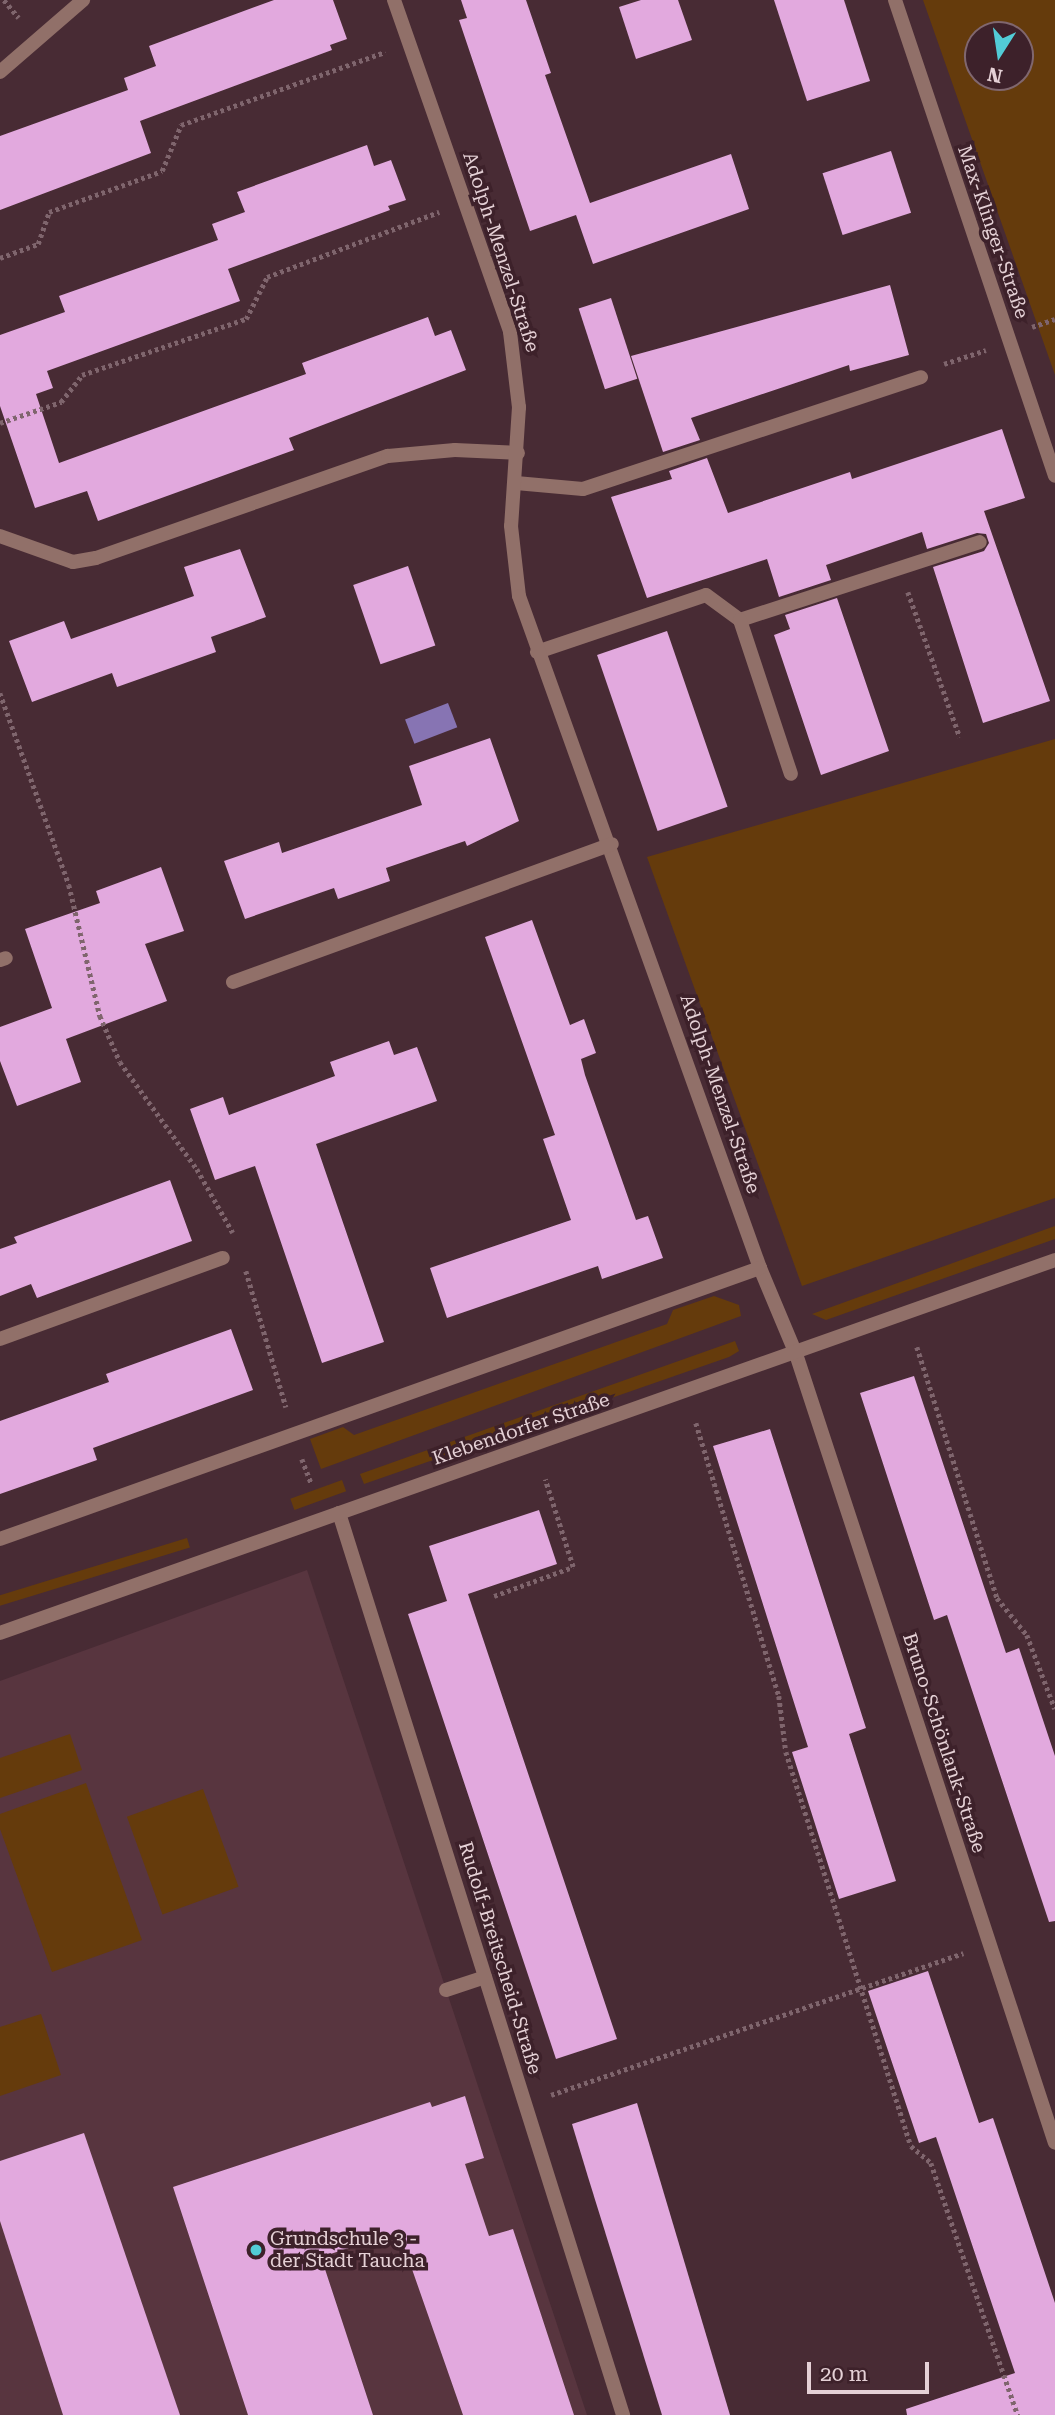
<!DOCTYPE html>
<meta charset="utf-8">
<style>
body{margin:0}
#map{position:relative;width:1055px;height:2415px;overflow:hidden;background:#482b34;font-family:"Roboto Serif",serif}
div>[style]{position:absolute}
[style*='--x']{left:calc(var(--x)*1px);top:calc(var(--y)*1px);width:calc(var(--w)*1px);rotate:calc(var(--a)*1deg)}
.built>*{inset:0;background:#58353f}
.green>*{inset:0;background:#653b0c;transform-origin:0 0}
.water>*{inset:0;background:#8774b3;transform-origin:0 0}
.building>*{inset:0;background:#e2a9de;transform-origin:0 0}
.path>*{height:4.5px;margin-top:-2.25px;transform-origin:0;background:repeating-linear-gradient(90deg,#7f656d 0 3.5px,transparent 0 7px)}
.lane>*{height:14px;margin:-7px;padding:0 7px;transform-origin:7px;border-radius:7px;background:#917069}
.street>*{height:14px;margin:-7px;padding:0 7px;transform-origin:7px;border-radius:7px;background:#917069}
.dots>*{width:19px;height:19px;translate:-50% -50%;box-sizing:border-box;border:4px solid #3d212a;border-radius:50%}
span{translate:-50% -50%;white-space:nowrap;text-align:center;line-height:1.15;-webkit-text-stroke:7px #3d212a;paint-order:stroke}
.street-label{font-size:19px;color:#e5d1d6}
.poi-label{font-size:19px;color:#e5d1d6}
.left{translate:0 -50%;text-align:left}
.north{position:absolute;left:964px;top:21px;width:70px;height:70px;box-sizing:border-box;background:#3d212a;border:2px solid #80676f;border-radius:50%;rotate:192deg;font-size:19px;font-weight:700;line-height:28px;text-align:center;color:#e5d1d6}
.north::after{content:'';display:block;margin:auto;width:24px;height:32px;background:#52ccd6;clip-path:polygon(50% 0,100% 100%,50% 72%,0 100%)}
.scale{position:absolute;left:807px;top:2362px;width:122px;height:32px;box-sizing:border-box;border:4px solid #e5d1d6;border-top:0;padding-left:9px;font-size:21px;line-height:24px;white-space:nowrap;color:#e5d1d6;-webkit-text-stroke:5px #3d212a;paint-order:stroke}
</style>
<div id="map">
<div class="built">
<div style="clip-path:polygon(307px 1570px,587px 2415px,0 2415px,0 1681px)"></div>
</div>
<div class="green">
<div style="clip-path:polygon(evenodd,923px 0,1055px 0,1055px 375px,923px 0,978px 35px,1020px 35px,1020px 77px,978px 77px,978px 35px)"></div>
<div style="clip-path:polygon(1055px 739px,1055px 1198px,802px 1286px,647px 857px)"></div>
<div style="clip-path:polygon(1055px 1226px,1055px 1239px,826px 1320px,812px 1314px)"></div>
<div style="clip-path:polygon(714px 1296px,739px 1305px,741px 1316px,321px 1469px,310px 1439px,343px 1427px,354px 1435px,667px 1324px,673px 1310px)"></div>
<div style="clip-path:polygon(735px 1341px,739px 1351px,729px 1357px,364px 1484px,360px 1474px)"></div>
<div style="left:342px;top:1480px;width:12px;height:55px;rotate:70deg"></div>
<div style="left:187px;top:1538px;width:10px;height:199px;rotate:73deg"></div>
<div style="clip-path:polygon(70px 1734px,82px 1770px,0 1798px,0 1758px)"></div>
<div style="clip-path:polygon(86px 1783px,142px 1940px,52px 1972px,0 1829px,0 1814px)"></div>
<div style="left:203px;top:1789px;width:104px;height:81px;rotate:70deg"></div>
<div style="clip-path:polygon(41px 2014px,61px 2075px,0 2096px,0 2027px)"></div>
</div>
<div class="water">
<div style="left:448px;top:703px;width:26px;height:46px;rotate:69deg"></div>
</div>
<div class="building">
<div style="clip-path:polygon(274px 0,333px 0,347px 39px,330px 45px,332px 50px,140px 121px,151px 153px,0 210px,0 136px,128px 90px,124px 78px,156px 66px,149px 46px)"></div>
<div style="clip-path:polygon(461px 0,526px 0,551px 73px,545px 75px,590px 203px,731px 154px,749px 209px,593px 264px,576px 215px,530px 231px,459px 20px,467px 18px)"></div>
<div style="clip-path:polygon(641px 0,678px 0,692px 40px,636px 59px,619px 7px)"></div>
<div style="clip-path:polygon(774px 0,844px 0,870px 81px,807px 101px)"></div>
<div style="clip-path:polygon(367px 145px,374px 166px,391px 160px,406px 200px,388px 206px,390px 210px,228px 269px,240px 301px,47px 371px,53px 388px,36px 394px,59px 463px,306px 374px,302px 363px,428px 317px,435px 336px,451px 330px,466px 370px,289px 438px,294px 450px,98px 521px,87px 491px,35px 508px,0 406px,0 335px,65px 312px,59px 296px,218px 240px,212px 224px,245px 212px,237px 192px)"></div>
<div style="left:891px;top:151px;width:65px;height:72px;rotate:72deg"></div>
<div style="clip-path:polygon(890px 285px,909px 355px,850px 371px,849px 365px,691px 418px,700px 440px,663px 452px,631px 356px)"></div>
<div style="left:611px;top:298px;width:85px;height:34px;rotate:72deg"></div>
<div style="clip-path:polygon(1002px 429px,1025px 498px,984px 511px,1050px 701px,983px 723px,933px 567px,984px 551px,989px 543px,986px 534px,977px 533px,927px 549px,922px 532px,826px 565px,831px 580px,779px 597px,767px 559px,647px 598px,611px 497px,672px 479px,669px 471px,707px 458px,728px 513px,850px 472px,852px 479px)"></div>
<div style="clip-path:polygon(240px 549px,266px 617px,211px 637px,216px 652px,117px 687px,112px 673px,32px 702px,9px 641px,64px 621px,71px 639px,194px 596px,184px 567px)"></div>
<div style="left:408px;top:566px;width:84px;height:58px;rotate:71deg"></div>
<div style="clip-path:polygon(837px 598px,889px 751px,821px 775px,774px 635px,790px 629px,785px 615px)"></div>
<div style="left:667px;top:631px;width:186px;height:74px;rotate:71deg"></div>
<div style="clip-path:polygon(490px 738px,519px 821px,467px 846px,465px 841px,386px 868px,390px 881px,338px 899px,334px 888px,245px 919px,224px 861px,279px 842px,282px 853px,422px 805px,409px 766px)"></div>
<div style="clip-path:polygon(161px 867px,184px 931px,145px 944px,167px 1001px,66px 1039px,81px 1082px,17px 1106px,0 1061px,0 1027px,52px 1008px,25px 929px,100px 903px,96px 891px)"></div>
<div style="clip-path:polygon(532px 920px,570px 1025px,584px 1019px,596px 1053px,581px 1059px,585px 1075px,636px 1220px,648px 1216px,663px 1258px,602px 1279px,598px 1266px,447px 1318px,430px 1268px,571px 1220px,543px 1139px,555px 1135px,485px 937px)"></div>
<div style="clip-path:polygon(389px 1041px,394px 1055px,417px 1047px,437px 1101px,316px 1144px,384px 1342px,322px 1363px,255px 1166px,215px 1180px,190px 1109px,223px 1097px,229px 1115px,335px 1076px,330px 1062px)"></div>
<div style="clip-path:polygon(170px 1180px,192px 1241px,37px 1298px,31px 1284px,0 1296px,0 1249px,17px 1243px,14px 1237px)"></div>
<div style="clip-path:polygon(231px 1329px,253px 1390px,93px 1448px,97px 1460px,0 1494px,0 1421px,109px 1382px,106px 1374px)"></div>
<div style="clip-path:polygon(914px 1376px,1006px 1653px,1019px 1648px,1055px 1756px,1055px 1921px,1049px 1922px,947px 1615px,934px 1620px,860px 1393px)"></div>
<div style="clip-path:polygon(770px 1429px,866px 1728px,849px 1734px,896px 1881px,839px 1899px,792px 1752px,808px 1747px,713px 1446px)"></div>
<div style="clip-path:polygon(539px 1510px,557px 1564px,468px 1594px,617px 2039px,556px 2059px,408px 1614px,447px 1601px,429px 1546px)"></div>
<div style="clip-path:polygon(928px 1971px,979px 2123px,993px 2118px,1055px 2303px,1055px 2415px,907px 2415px,906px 2409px,1015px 2373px,936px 2137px,919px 2143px,868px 1991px)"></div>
<div style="clip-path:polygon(465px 2096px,484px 2158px,465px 2164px,489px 2236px,513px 2229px,574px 2415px,463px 2415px,399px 2232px,321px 2257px,373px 2415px,248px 2415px,173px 2187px,430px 2102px,432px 2107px)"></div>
<div style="clip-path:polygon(637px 2103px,730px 2415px,662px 2415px,588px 2177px,572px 2124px)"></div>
<div style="clip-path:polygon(84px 2133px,180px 2415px,63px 2415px,0 2221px,0 2161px)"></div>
</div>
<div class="path">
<div style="--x:4;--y:0;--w:23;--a:50"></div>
<div style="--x:0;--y:258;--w:40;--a:-20.2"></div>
<div style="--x:38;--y:244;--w:34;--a:-71"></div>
<div style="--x:49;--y:212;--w:120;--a:-19.9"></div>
<div style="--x:162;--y:171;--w:50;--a:-67.6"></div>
<div style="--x:181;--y:125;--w:217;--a:-19.7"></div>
<div style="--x:1032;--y:327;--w:24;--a:-19"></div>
<div style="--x:944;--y:364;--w:44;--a:-18.4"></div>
<div style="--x:0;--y:423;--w:65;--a:-19"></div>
<div style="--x:61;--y:402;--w:34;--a:-52"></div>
<div style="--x:82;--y:375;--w:173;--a:-18.9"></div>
<div style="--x:246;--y:319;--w:47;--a:-63.4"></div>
<div style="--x:267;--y:277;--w:184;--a:-20.7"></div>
<div style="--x:908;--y:592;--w:154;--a:70.3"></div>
<div style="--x:0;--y:693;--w:204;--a:70.2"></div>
<div style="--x:69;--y:885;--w:135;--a:76.7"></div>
<div style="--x:100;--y:1016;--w:50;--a:66.5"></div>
<div style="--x:120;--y:1062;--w:132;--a:54.3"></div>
<div style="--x:197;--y:1169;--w:73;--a:60.6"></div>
<div style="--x:246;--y:1271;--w:142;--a:73.6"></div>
<div style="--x:917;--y:1347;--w:263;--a:72.3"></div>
<div style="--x:997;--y:1598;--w:48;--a:51"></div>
<div style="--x:1027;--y:1635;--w:79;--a:69.3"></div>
<div style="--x:696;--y:1423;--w:285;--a:73.1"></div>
<div style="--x:779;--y:1696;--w:56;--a:82.9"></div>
<div style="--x:786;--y:1752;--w:413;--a:72.4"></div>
<div style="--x:911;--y:2146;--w:26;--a:40"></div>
<div style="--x:931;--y:2163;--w:267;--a:71"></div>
<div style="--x:302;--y:1459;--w:26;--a:69"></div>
<div style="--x:494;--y:1596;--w:84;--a:-20.2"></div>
<div style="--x:573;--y:1567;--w:92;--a:-107.7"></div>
<div style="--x:551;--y:2095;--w:436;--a:-19"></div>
</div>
<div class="lane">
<div style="--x:516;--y:483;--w:67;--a:5.1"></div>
<div style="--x:583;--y:489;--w:356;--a:-18.3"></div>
<div style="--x:0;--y:536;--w:77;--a:19.6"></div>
<div style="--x:73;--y:562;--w:23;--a:-10"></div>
<div style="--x:96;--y:558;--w:309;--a:-19.3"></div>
<div style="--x:388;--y:456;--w:67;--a:-5.1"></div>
<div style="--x:455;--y:450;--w:63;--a:2.7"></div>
<div style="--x:740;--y:620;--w:252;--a:-18"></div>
<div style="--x:537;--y:652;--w:178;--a:-18.6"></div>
<div style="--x:706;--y:595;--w:42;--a:36.3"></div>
<div style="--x:740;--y:620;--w:162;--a:71.7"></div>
<div style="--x:0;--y:960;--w:6;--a:-18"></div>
<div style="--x:446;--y:1990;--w:41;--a:-18.4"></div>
</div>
<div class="street">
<div style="--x:394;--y:0;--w:352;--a:70.7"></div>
<div style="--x:510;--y:332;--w:76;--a:83.2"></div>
<div style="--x:519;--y:407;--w:119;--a:93.8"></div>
<div style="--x:511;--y:526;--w:70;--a:83.5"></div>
<div style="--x:519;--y:596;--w:714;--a:70.27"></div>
<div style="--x:760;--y:1268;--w:93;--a:67.3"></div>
<div style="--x:796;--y:1354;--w:830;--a:71.83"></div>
<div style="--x:895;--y:0;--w:502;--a:71.42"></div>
<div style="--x:0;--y:72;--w:110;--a:-40.9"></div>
<div style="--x:233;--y:982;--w:403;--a:-20"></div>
<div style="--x:0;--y:1339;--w:237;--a:-20"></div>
<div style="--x:339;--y:1513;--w:946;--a:72.52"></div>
<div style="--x:0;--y:1539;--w:807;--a:-19.63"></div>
<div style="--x:0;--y:1633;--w:1119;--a:-19.47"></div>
</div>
<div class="dots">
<div style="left:256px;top:2250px;background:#52ccd6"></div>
</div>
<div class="street-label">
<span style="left:993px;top:232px;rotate:71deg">Max-Klinger-Straße</span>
<span style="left:501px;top:252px;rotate:72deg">Adolph-Menzel-Straße</span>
<span style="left:720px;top:1094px;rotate:71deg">Adolph-Menzel-Straße</span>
<span style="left:521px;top:1429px;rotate:-19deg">Klebendorfer Straße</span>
<span style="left:944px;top:1743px;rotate:72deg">Bruno-Schönlank-Straße</span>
<span style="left:500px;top:1958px;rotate:73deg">Rudolf-Breitscheid-Straße</span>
</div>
<div class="poi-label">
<span class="left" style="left:270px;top:2250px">Grundschule 3 -<br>der Stadt Taucha</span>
</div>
<div class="north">N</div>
<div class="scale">20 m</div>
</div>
